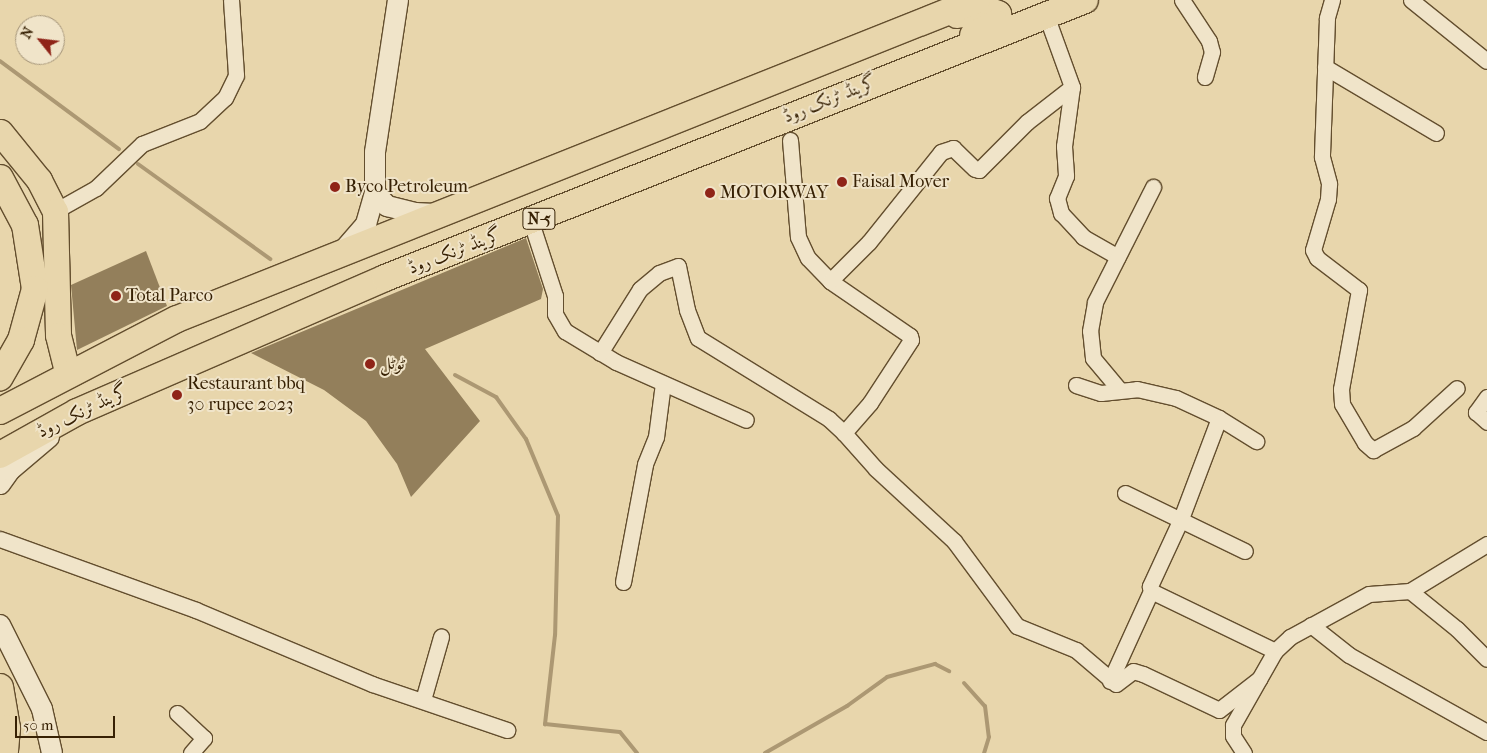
<!DOCTYPE html>
<meta charset="utf-8">
<style>
body{margin:0}
#map{position:relative;width:1487px;height:753px;overflow:hidden;background:#e8d6ac;font-family:"IM FELL French Canon",Amiri,serif}
div>[style]{position:absolute}
[style*='--x']{left:calc(var(--x)*1px);top:calc(var(--y)*1px);width:calc(var(--w)*1px);rotate:calc(var(--a)*1deg)}
.stream>*{height:4px;margin:-2px;padding:0 2px;transform-origin:2px;border-radius:2px;background:#ac9873}
.building>*{inset:0;background:#937f5b}
.roads{filter:drop-shadow(1px 0 #634e2e) drop-shadow(-1px 0 #634e2e) drop-shadow(0 1px #634e2e) drop-shadow(0 -1px #634e2e)}
.minor>*{height:15px;margin:-7.5px;padding:0 7.5px;transform-origin:7.5px;border-radius:7.5px;background:#f0e4c9}
.tertiary>*{height:20px;margin:-10px;padding:0 10px;transform-origin:10px;border-radius:10px;background:#f0e4c9}
.primary>*{height:25px;margin:-12.5px;padding:0 12.5px;transform-origin:12.5px;border-radius:12.5px;background:#e8d6ac}
.trunk>*{height:26px;margin:-13px;padding:0 13px;transform-origin:13px;border-radius:13px;background:#e8d6ac}
.dots>*{width:14px;height:14px;translate:-50% -50%;box-sizing:border-box;border:2px solid #f0e4c9;border-radius:50%}
span{translate:-50% -50%;white-space:nowrap;text-align:center;line-height:1.15;-webkit-text-stroke:4px #f0e4c9;paint-order:stroke}
.shield-label span{padding:1px 4px;background:#f0e4c9;border:1px solid;border-radius:4px;-webkit-text-stroke-width:0}
.shield-label{font-size:16px;color:#372104;font-weight:700}
.street-label{font-size:18px;color:#372104}
.poi-label{font-size:18px;color:#372104}
.left{translate:0 -50%;text-align:left}
.north{position:absolute;left:15px;top:15px;width:50px;height:50px;box-sizing:border-box;background:#f0e4c9;border:1px solid #a6967a;border-radius:50%;rotate:299deg;font-size:14px;font-weight:700;line-height:20px;text-align:center;color:#372104}
.north::after{content:'';display:block;margin:auto;width:18px;height:22px;background:#8f2418;clip-path:polygon(50% 0,100% 100%,50% 72%,0 100%)}
.scale{position:absolute;left:15px;top:716px;width:100px;height:22px;box-sizing:border-box;border:2px solid #372104;border-top:0;padding-left:6px;font-size:15px;line-height:18px;white-space:nowrap;color:#372104;-webkit-text-stroke:4px #f0e4c9;paint-order:stroke}
</style>
<div id="map">
<div class="stream">
<div style="--x:0;--y:61;--w:148;--a:36.5"></div>
<div style="--x:138;--y:164;--w:163;--a:35.7"></div>
<div style="--x:455;--y:375;--w:47;--a:28.2"></div>
<div style="--x:496;--y:397;--w:52;--a:54.5"></div>
<div style="--x:526;--y:439;--w:83;--a:67.4"></div>
<div style="--x:558;--y:516;--w:119;--a:91.4"></div>
<div style="--x:555;--y:635;--w:90;--a:96.4"></div>
<div style="--x:545;--y:724;--w:75;--a:6.1"></div>
<div style="--x:620;--y:732;--w:27;--a:51"></div>
<div style="--x:964;--y:683;--w:31;--a:48"></div>
<div style="--x:985;--y:706;--w:31;--a:83"></div>
<div style="--x:989;--y:737;--w:17;--a:107"></div>
<div style="--x:765;--y:753;--w:95;--a:-29.8"></div>
<div style="--x:847;--y:706;--w:49;--a:-35.9"></div>
<div style="--x:887;--y:677;--w:50;--a:-15.2"></div>
<div style="--x:935;--y:664;--w:16;--a:27"></div>
</div>
<div class="building">
<div style="clip-path:polygon(526px 238px,543px 289px,541px 299px,425px 349px,480px 421px,411px 497px,397px 464px,366px 421px,324px 390px,251px 353px)"></div>
<div style="clip-path:polygon(146px 251px,167px 306px,77px 350px,71px 285px)"></div>
</div>
<div class="roads">
<div class="minor">
<div style="--x:1182;--y:0;--w:49;--a:56.6"></div>
<div style="--x:1209;--y:41;--w:11;--a:75"></div>
<div style="--x:1212;--y:52;--w:26;--a:106"></div>
<div style="--x:1332;--y:0;--w:19;--a:106"></div>
<div style="--x:1327;--y:18;--w:139;--a:92.1"></div>
<div style="--x:1322;--y:157;--w:28;--a:75"></div>
<div style="--x:1329;--y:184;--w:15;--a:94"></div>
<div style="--x:1328;--y:199;--w:53;--a:106.4"></div>
<div style="--x:1313;--y:250;--w:9;--a:63"></div>
<div style="--x:1317;--y:258;--w:53;--a:37.3"></div>
<div style="--x:1359;--y:290;--w:101;--a:100.3"></div>
<div style="--x:1341;--y:389;--w:15;--a:86"></div>
<div style="--x:1342;--y:404;--w:45;--a:59.5"></div>
<div style="--x:1365;--y:443;--w:11;--a:41"></div>
<div style="--x:1373;--y:450;--w:46;--a:-28.8"></div>
<div style="--x:1413;--y:428;--w:59;--a:-42.3"></div>
<div style="--x:1411;--y:0;--w:97;--a:38.8"></div>
<div style="--x:1046;--y:15;--w:77;--a:70.1"></div>
<div style="--x:1072;--y:87;--w:60;--a:97.7"></div>
<div style="--x:1064;--y:146;--w:30;--a:86"></div>
<div style="--x:1066;--y:176;--w:24;--a:112"></div>
<div style="--x:1057;--y:198;--w:16;--a:75"></div>
<div style="--x:1061;--y:213;--w:33;--a:47"></div>
<div style="--x:1083;--y:237;--w:40;--a:29.7"></div>
<div style="--x:1325;--y:67;--w:129;--a:30.7"></div>
<div style="--x:790;--y:140;--w:97;--a:85.3"></div>
<div style="--x:798;--y:237;--w:23;--a:65"></div>
<div style="--x:808;--y:258;--w:32;--a:46"></div>
<div style="--x:830;--y:281;--w:97;--a:34.5"></div>
<div style="--x:910;--y:336;--w:4;--a:76"></div>
<div style="--x:911;--y:340;--w:75;--a:123.1"></div>
<div style="--x:870;--y:403;--w:40;--a:131"></div>
<div style="--x:844;--y:433;--w:48;--a:48.4"></div>
<div style="--x:876;--y:469;--w:106;--a:42.7"></div>
<div style="--x:954;--y:541;--w:106;--a:53.5"></div>
<div style="--x:1017;--y:626;--w:64;--a:22.1"></div>
<div style="--x:1076;--y:650;--w:52;--a:40.4"></div>
<div style="--x:1116;--y:684;--w:21;--a:-37"></div>
<div style="--x:1133;--y:671;--w:10;--a:17"></div>
<div style="--x:1143;--y:674;--w:84;--a:25.3"></div>
<div style="--x:1219;--y:710;--w:51;--a:-37.8"></div>
<div style="--x:55;--y:211;--w:47;--a:-29.3"></div>
<div style="--x:96;--y:188;--w:64;--a:-43.7"></div>
<div style="--x:142;--y:144;--w:62;--a:-21.6"></div>
<div style="--x:200;--y:121;--w:34;--a:-43"></div>
<div style="--x:225;--y:98;--w:25;--a:-64"></div>
<div style="--x:236;--y:75;--w:75;--a:-93.8"></div>
<div style="--x:531;--y:222;--w:78;--a:72"></div>
<div style="--x:555;--y:296;--w:18;--a:90"></div>
<div style="--x:555;--y:314;--w:20;--a:60"></div>
<div style="--x:565;--y:331;--w:60;--a:31.3"></div>
<div style="--x:616;--y:362;--w:142;--a:24"></div>
<div style="--x:830;--y:281;--w:55;--a:-45"></div>
<div style="--x:869;--y:242;--w:115;--a:-51.3"></div>
<div style="--x:941;--y:152;--w:13;--a:-18"></div>
<div style="--x:953;--y:148;--w:30;--a:44"></div>
<div style="--x:975;--y:169;--w:4;--a:14"></div>
<div style="--x:979;--y:170;--w:68;--a:-45"></div>
<div style="--x:1027;--y:122;--w:57;--a:-37.9"></div>
<div style="--x:600;--y:353;--w:75;--a:-58"></div>
<div style="--x:640;--y:289;--w:25;--a:-40"></div>
<div style="--x:659;--y:273;--w:20;--a:-20"></div>
<div style="--x:678;--y:266;--w:45;--a:78.4"></div>
<div style="--x:687;--y:310;--w:30;--a:69"></div>
<div style="--x:698;--y:338;--w:154;--a:31.7"></div>
<div style="--x:829;--y:419;--w:21;--a:43"></div>
<div style="--x:1076;--y:385;--w:26;--a:18"></div>
<div style="--x:1101;--y:393;--w:36;--a:-6"></div>
<div style="--x:1137;--y:389;--w:40;--a:13"></div>
<div style="--x:1176;--y:398;--w:47;--a:24.9"></div>
<div style="--x:1219;--y:418;--w:44;--a:31.9"></div>
<div style="--x:1118;--y:388;--w:39;--a:-130"></div>
<div style="--x:1093;--y:358;--w:27;--a:-96"></div>
<div style="--x:1090;--y:331;--w:29;--a:-80"></div>
<div style="--x:1095;--y:302;--w:129;--a:-63.2"></div>
<div style="--x:1487;--y:397;--w:19;--a:126"></div>
<div style="--x:1476;--y:412;--w:15;--a:42"></div>
<div style="--x:1219;--y:418;--w:110;--a:110.7"></div>
<div style="--x:1180;--y:521;--w:72;--a:114.8"></div>
<div style="--x:1150;--y:586;--w:5;--a:79"></div>
<div style="--x:1151;--y:591;--w:138;--a:25.8"></div>
<div style="--x:1125;--y:493;--w:133;--a:25.8"></div>
<div style="--x:0;--y:539;--w:208;--a:19.9"></div>
<div style="--x:196;--y:610;--w:191;--a:22.8"></div>
<div style="--x:372;--y:684;--w:143;--a:18.8"></div>
<div style="--x:623;--y:582;--w:120;--a:-79.4"></div>
<div style="--x:645;--y:464;--w:29;--a:-68"></div>
<div style="--x:656;--y:437;--w:54;--a:-82.6"></div>
<div style="--x:1410;--y:591;--w:60;--a:39"></div>
<div style="--x:1457;--y:629;--w:42;--a:45"></div>
<div style="--x:1311;--y:625;--w:48;--a:38.3"></div>
<div style="--x:1349;--y:655;--w:158;--a:29.2"></div>
<div style="--x:1110;--y:681;--w:99;--a:-65.5"></div>
<div style="--x:423;--y:700;--w:66;--a:-74.1"></div>
<div style="--x:177;--y:713;--w:37;--a:43"></div>
<div style="--x:204;--y:738;--w:20;--a:131"></div>
<div style="--x:1244;--y:753;--w:20;--a:-123"></div>
<div style="--x:1233;--y:736;--w:11;--a:-90"></div>
<div style="--x:1233;--y:725;--w:85;--a:-60.4"></div>
<div style="--x:1275;--y:651;--w:21;--a:-43"></div>
<div style="--x:1290;--y:637;--w:90;--a:-28.6"></div>
<div style="--x:1369;--y:594;--w:41;--a:-4.2"></div>
<div style="--x:1410;--y:591;--w:90;--a:-31.4"></div>
</div>
<div class="tertiary">
<div style="--x:398;--y:0;--w:154;--a:98.6"></div>
<div style="--x:375;--y:152;--w:41;--a:90"></div>
<div style="--x:375;--y:193;--w:18;--a:47"></div>
<div style="--x:387;--y:206;--w:29;--a:14"></div>
<div style="--x:415;--y:213;--w:20;--a:3"></div>
<div style="--x:342;--y:252;--w:37;--a:-49"></div>
<div style="--x:366;--y:224;--w:32;--a:-74"></div>
<div style="--x:0;--y:484;--w:17;--a:-54"></div>
<div style="--x:10;--y:470;--w:51;--a:-40.2"></div>
<div style="--x:0;--y:625;--w:94;--a:63.4"></div>
<div style="--x:42;--y:709;--w:45;--a:77.2"></div>
</div>
<div class="primary">
<div style="--x:0;--y:132;--w:62;--a:50.9"></div>
<div style="--x:39;--y:180;--w:35;--a:63"></div>
<div style="--x:55;--y:211;--w:124;--a:88.6"></div>
<div style="--x:58;--y:335;--w:41;--a:76"></div>
</div>
<div class="trunk">
<div style="--x:957;--y:15;--w:31;--a:-9"></div>
<div style="--x:988;--y:10;--w:11;--a:22"></div>
<div style="--x:998;--y:14;--w:9;--a:108"></div>
<div style="--x:995;--y:23;--w:25;--a:151"></div>
<div style="--x:0;--y:178;--w:53;--a:62"></div>
<div style="--x:25;--y:225;--w:65;--a:81.1"></div>
<div style="--x:35;--y:289;--w:53;--a:105.4"></div>
<div style="--x:21;--y:340;--w:43;--a:119.6"></div>
<div style="--x:0;--y:411;--w:199;--a:-27.5"></div>
<div style="--x:177;--y:319;--w:861;--a:-21.74"></div>
<div style="--x:0;--y:455;--w:88;--a:-29.2"></div>
<div style="--x:77;--y:412;--w:336;--a:-23.5"></div>
<div style="--x:385;--y:278;--w:753;--a:-21.66"></div>
<div style="--x:0;--y:687;--w:42;--a:80.3"></div>
<div style="--x:7;--y:728;--w:25;--a:95"></div>
</div>
</div>
<div class="dots">
<div style="left:842px;top:182px;background:#8f2418"></div>
<div style="left:335px;top:187px;background:#8f2418"></div>
<div style="left:710px;top:193px;background:#8f2418"></div>
<div style="left:116px;top:296px;background:#8f2418"></div>
<div style="left:370px;top:364px;background:#8f2418"></div>
<div style="left:177px;top:395px;background:#8f2418"></div>
</div>
<div class="shield-label">
<span style="left:539px;top:219px">N-5</span>
</div>
<div class="street-label">
<span style="left:830px;top:100px;rotate:-22deg">گرینڈ ٹرنک روڈ</span>
<span style="left:455px;top:252px;rotate:-21deg">گرینڈ ٹرنک روڈ</span>
<span style="left:83px;top:412px;rotate:-26deg">گرینڈ ٹرنک روڈ</span>
</div>
<div class="poi-label">
<span class="left" style="left:852px;top:182px">Faisal Mover</span>
<span class="left" style="left:345px;top:187px">Byco Petroleum</span>
<span class="left" style="left:720px;top:193px">MOTORWAY</span>
<span class="left" style="left:126px;top:296px">Total Parco</span>
<span class="left" style="left:380px;top:364px">ٹوٹل</span>
<span class="left" style="left:187px;top:395px">Restaurant bbq<br>30 rupee 2023</span>
</div>
<div class="north">N</div>
<div class="scale">50 m</div>
</div>
